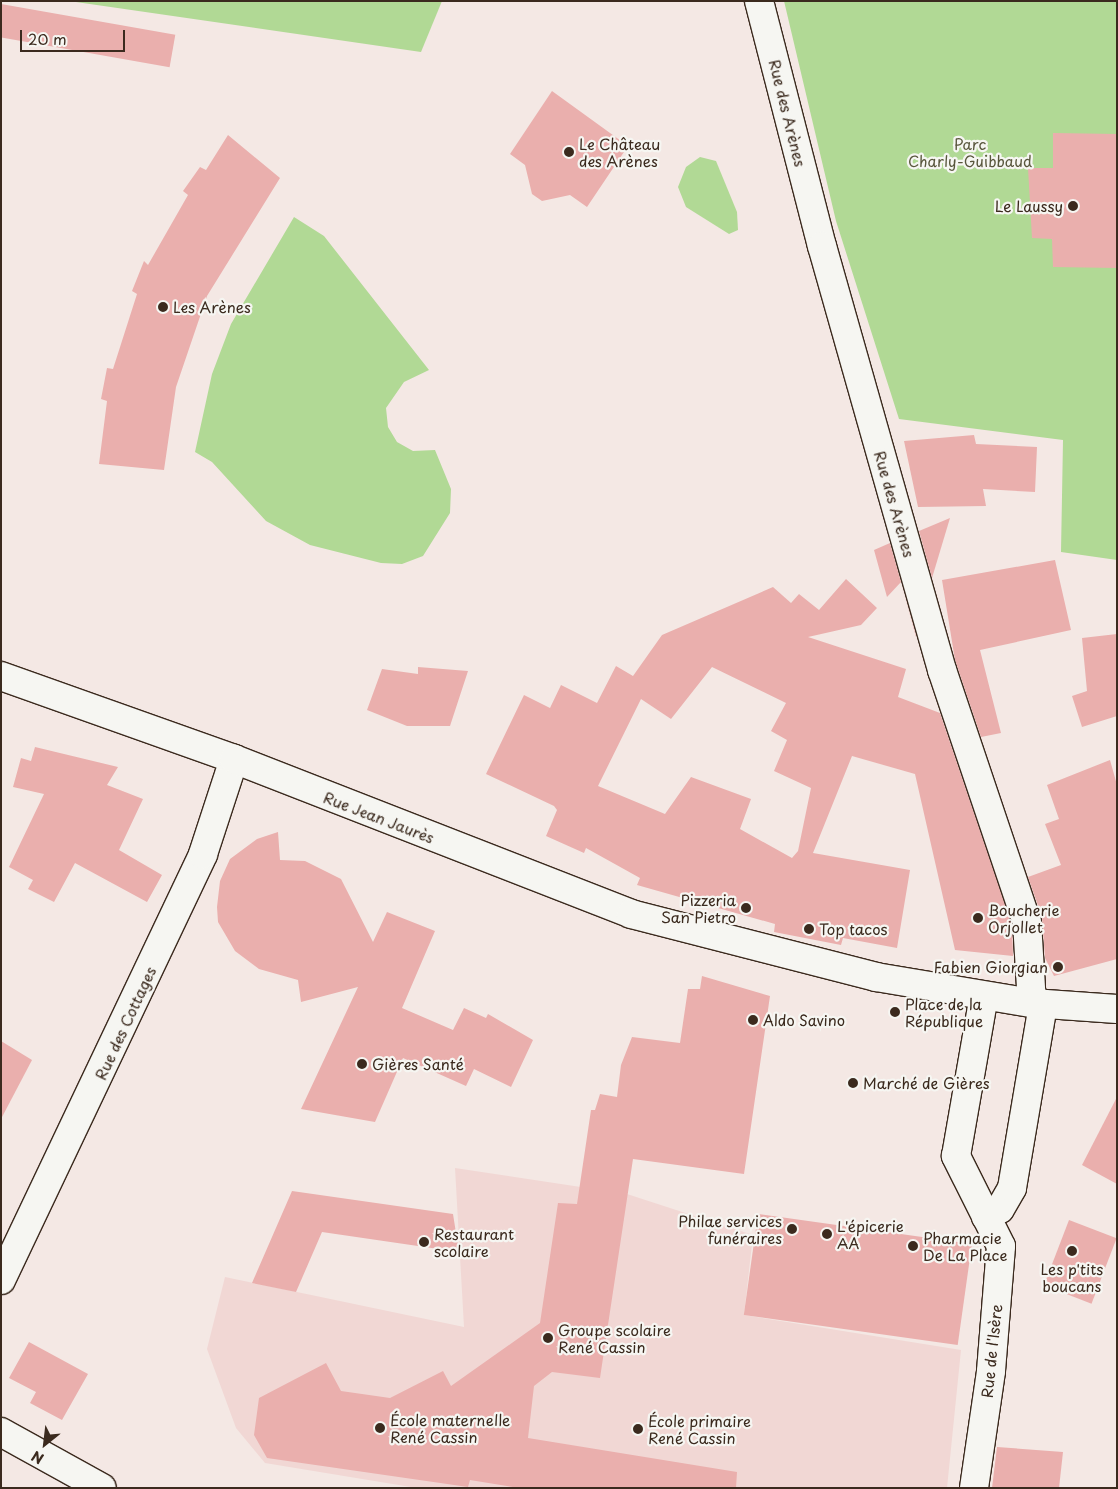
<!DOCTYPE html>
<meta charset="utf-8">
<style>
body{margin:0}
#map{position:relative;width:1118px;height:1489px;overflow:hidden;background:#f4e8e4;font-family:"Playpen Sans",sans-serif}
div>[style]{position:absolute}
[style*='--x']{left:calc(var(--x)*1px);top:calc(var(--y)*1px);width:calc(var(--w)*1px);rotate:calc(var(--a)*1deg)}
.built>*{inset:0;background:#f1d7d4}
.green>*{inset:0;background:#b1d995}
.building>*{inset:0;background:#eaafad;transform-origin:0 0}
.roads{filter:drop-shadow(1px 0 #3b2a1e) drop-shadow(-1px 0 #3b2a1e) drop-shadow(0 1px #3b2a1e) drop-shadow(0 -1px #3b2a1e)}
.street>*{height:28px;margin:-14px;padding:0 14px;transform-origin:14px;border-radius:14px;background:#f6f6f2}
.secondary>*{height:28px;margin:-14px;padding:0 14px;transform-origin:14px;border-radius:14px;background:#f6f6f2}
.dots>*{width:14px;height:14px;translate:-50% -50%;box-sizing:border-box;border:2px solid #f6f6f2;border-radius:50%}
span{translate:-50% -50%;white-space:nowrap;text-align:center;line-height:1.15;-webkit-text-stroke:4.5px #f6f6f2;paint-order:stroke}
.street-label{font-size:15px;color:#3b2a1e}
.poi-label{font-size:15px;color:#3b2a1e}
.left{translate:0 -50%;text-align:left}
.right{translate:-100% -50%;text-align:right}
.park-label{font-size:15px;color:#58563c}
.frame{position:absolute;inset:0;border:2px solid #3b2a1e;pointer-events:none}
.north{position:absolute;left:20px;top:1419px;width:50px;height:50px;-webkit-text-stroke:4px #f6f6f2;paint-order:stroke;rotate:209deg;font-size:14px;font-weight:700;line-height:20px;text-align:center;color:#3b2a1e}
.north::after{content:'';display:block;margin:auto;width:18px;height:22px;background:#3b2a1e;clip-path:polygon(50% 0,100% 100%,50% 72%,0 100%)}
.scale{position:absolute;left:20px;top:30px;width:105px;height:22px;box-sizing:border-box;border:2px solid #3b2a1e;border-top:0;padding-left:6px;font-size:15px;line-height:18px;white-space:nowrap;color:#3b2a1e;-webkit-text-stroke:4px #f6f6f2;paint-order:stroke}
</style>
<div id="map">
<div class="built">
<div style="clip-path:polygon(455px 1168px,627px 1194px,753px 1235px,744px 1315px,961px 1350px,947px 1488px,417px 1488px,265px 1463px,236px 1428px,207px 1349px,225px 1277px,464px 1327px)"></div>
</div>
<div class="green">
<div style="clip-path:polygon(69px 1px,442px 1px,421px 52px)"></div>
<div style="clip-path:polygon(784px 1px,1117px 1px,1117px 560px,1061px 552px,1063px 440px,899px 419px,836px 221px)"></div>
<div style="clip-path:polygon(700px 157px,716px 161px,737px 212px,738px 230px,729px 234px,686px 207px,678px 187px,686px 167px)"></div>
<div style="clip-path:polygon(294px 217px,324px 236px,429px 370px,404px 382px,386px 408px,388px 427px,397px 442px,413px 451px,435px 450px,451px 489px,450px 513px,423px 556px,402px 564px,381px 563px,310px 545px,266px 521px,212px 462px,195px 452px,212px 374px,231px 324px)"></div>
</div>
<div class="building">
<div style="left:1px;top:4px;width:177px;height:33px;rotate:10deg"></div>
<div style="clip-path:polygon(552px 91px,628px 146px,587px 207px,570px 195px,542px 201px,532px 194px,525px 165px,510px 154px)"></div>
<div style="clip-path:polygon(1053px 133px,1117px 134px,1117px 268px,1053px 267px,1052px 239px,1032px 238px,1028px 168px,1053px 168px)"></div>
<div style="clip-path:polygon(228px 135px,280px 178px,207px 296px,176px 387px,164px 470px,99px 464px,107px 401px,101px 399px,107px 368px,113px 369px,137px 294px,132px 291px,144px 261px,148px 265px,188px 195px,183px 191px,200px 167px,206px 170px)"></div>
<div style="clip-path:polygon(974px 435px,976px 444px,1037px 447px,1035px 492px,983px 489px,986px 506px,918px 507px,904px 441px)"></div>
<div style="clip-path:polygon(950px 518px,932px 578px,919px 531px)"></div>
<div style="clip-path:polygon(890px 543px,916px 635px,916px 637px,901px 582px,887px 597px,874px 550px)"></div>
<div style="clip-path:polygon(1055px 560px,1071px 630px,980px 650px,1001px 733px,981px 737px,955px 660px,942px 580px)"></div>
<div style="clip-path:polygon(evenodd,846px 579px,877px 608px,861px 625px,808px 637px,906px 669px,898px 697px,940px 713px,1012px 925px,1013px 956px,955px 950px,915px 774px,852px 756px,813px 853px,910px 870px,897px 948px,843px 938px,841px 945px,774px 932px,775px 924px,637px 885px,640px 878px,586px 848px,584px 853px,546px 836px,557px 810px,554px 806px,486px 774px,524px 695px,550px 708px,561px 685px,597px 703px,616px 666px,633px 676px,662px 635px,773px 587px,791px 603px,799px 594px,819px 610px,846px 579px,712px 667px,786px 703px,771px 731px,787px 740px,774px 771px,811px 788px,798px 851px,792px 858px,740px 829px,751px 799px,691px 777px,665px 814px,598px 786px,641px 699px,671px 719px,712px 667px)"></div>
<div style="clip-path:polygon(1117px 634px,1117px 716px,1082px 727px,1072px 696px,1087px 691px,1082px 638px)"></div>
<div style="clip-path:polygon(418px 667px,468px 671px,450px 726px,407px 726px,367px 710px,382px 669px,418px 674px)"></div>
<div style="clip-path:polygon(35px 747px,118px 767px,107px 785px,143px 799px,119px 850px,162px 875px,147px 902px,75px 863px,54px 902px,28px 889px,33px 880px,9px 867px,44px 794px,13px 787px,21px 758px,31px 761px)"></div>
<div style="clip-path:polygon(1110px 760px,1117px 785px,1117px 959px,1054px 976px,1045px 958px,1042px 917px,1028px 877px,1061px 865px,1045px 824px,1059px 819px,1047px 785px)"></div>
<div style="clip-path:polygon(278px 832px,280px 860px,305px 861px,341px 879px,373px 942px,387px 912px,435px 931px,402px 1008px,453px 1030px,464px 1008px,486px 1018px,488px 1014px,533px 1040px,511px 1087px,474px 1069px,466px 1086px,403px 1058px,375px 1122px,301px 1109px,358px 987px,301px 1002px,298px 980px,259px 969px,235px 951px,218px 922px,217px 907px,220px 881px,230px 859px,257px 839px)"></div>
<div style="clip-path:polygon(702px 976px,770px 996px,744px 1174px,633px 1159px,600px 1378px,552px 1372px,534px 1386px,528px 1438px,737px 1472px,736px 1488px,519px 1488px,470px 1480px,468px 1487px,267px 1458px,254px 1435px,259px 1398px,326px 1363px,341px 1391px,390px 1398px,443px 1371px,451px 1386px,540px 1323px,558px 1203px,577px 1204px,591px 1110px,595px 1110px,600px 1094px,617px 1097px,621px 1065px,632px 1037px,680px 1043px,688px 989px,700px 989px)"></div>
<div style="clip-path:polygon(1px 1041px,32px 1060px,1px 1119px)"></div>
<div style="clip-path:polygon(1117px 1097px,1117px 1184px,1082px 1165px)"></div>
<div style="clip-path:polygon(292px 1191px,453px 1214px,459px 1252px,322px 1232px,296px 1292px,252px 1283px)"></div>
<div style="left:758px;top:1214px;width:216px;height:102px;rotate:8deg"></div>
<div style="left:1069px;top:1220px;width:51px;height:70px;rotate:21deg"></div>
<div style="clip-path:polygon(29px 1342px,88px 1374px,62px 1420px,30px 1403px,36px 1392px,9px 1378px)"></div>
<div style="clip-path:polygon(997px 1447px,1063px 1452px,1059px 1488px,992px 1488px)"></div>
</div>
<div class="roads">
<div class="street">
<div style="--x:759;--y:1;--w:253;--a:75.6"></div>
<div style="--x:822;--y:246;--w:441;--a:74.2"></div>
<div style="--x:942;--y:670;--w:266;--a:71.4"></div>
<div style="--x:1027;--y:922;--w:81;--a:86.5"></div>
<div style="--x:986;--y:1217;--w:16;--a:-30"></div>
<div style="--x:1000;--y:1209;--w:24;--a:-60"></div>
<div style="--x:1012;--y:1188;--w:187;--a:-80.4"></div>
<div style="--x:1;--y:1280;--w:471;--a:-64.6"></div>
<div style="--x:203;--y:854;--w:100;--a:-71.9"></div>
<div style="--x:1;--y:1432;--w:115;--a:29"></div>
<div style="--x:974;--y:1488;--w:118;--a:-81.7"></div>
<div style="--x:991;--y:1371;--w:125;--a:-85.4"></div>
<div style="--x:1001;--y:1246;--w:101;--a:-116.6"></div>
<div style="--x:956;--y:1156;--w:162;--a:-80.1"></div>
</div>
<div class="secondary">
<div style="--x:1;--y:676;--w:247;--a:19.6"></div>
<div style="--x:234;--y:759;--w:426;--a:21.3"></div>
<div style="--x:631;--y:914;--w:253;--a:14.4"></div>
<div style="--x:876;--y:977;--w:158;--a:9.5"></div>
<div style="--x:1032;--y:1003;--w:85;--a:4"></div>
</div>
</div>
<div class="dots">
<div style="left:569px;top:152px;background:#3b2a1e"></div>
<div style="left:1073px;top:206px;background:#3b2a1e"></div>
<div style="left:163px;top:307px;background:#3b2a1e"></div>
<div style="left:746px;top:908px;background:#3b2a1e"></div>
<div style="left:978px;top:918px;background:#3b2a1e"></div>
<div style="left:809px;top:929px;background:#3b2a1e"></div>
<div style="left:1058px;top:967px;background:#3b2a1e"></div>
<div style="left:895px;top:1012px;background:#3b2a1e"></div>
<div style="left:753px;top:1020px;background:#3b2a1e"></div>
<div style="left:362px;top:1064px;background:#3b2a1e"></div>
<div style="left:853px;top:1083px;background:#3b2a1e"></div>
<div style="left:792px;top:1229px;background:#3b2a1e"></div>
<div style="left:827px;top:1234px;background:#3b2a1e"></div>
<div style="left:424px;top:1242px;background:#3b2a1e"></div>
<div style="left:913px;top:1246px;background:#3b2a1e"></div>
<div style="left:1072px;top:1251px;background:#3b2a1e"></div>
<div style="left:548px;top:1338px;background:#3b2a1e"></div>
<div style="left:380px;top:1428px;background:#3b2a1e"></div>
<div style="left:638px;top:1429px;background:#3b2a1e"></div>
</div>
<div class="street-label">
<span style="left:788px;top:113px;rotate:76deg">Rue des Arènes</span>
<span style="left:895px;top:504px;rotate:74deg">Rue des Arènes</span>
<span style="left:379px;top:817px;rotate:21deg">Rue Jean Jaurès</span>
<span style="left:125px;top:1023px;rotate:-65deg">Rue des Cottages</span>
<span style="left:991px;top:1351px;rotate:-84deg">Rue de l'Isère</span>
</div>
<div class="poi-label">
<span class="left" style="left:579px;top:152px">Le Château<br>des Arènes</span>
<span class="right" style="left:1063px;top:206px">Le Laussy</span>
<span class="left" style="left:173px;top:307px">Les Arènes</span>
<span class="right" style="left:736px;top:908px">Pizzeria<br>San Pietro</span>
<span class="left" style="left:988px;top:918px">Boucherie<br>Orjollet</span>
<span class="left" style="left:819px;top:929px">Top tacos</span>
<span class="right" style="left:1048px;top:967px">Fabien Giorgian</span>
<span class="left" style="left:905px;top:1012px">Place de la<br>République</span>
<span class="left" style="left:763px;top:1020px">Aldo Savino</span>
<span class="left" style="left:372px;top:1064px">Gières Santé</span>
<span class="left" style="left:863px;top:1083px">Marché de Gières</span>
<span class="right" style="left:782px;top:1229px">Philae services<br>funéraires</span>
<span class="left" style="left:837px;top:1234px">L'épicerie<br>AA</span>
<span class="left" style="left:434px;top:1242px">Restaurant<br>scolaire</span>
<span class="left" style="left:923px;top:1246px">Pharmacie<br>De La Place</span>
<span style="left:1072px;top:1277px">Les p'tits<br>boucans</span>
<span class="left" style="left:558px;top:1338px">Groupe scolaire<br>René Cassin</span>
<span class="left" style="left:390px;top:1428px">École maternelle<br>René Cassin</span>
<span class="left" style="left:648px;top:1429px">École primaire<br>René Cassin</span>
</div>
<div class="park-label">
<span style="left:970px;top:152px">Parc<br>Charly-Guibbaud</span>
</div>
<div class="frame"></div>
<div class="north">N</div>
<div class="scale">20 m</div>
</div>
